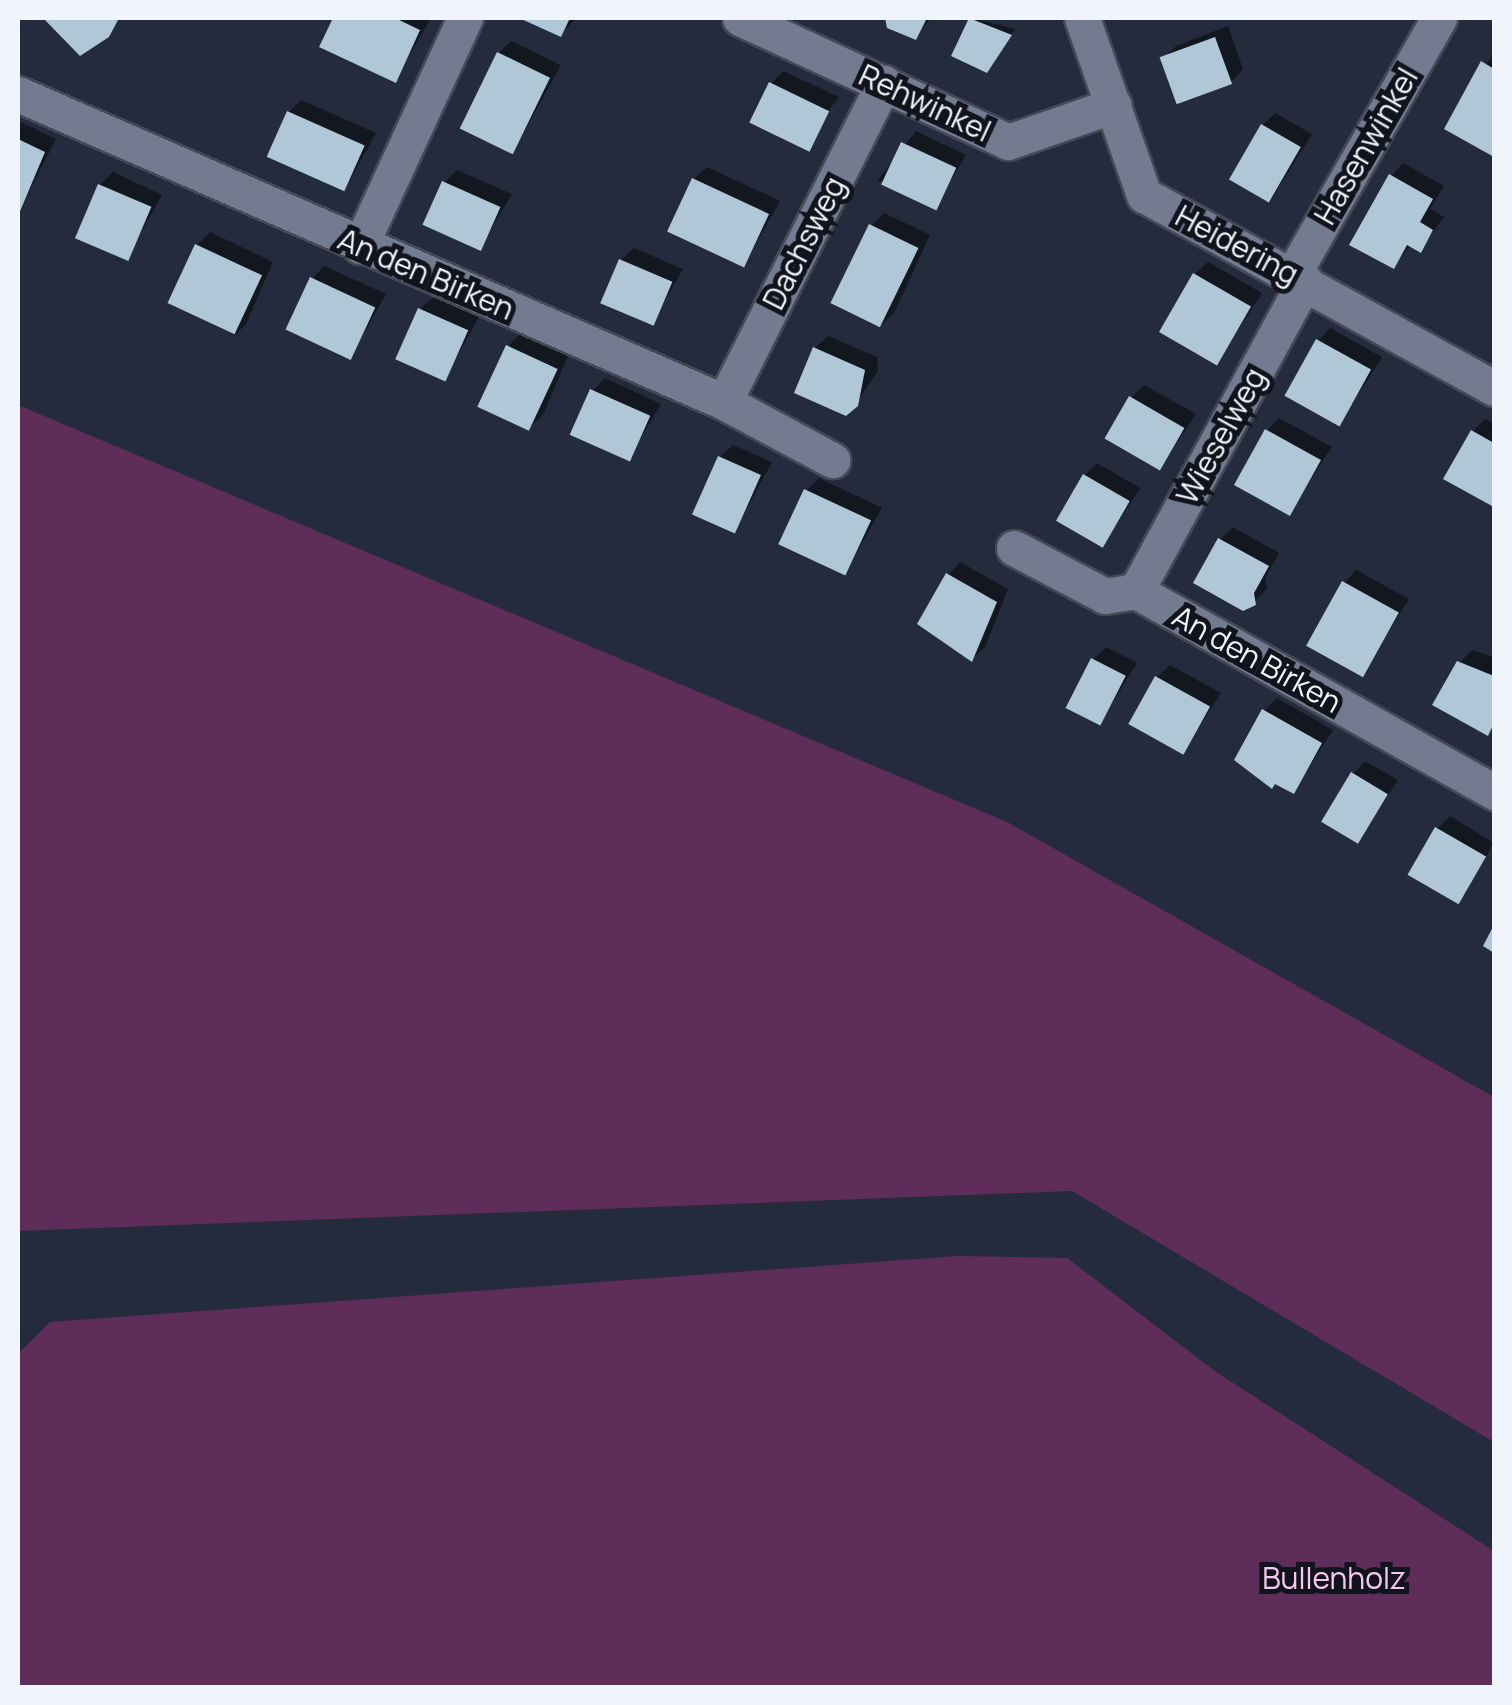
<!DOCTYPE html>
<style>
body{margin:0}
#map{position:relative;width:1512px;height:1705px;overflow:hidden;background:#242b3d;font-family:Manrope,sans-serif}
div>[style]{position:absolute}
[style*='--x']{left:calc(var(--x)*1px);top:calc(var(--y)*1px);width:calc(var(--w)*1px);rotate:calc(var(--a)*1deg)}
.green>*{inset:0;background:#5e2d5a}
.shadow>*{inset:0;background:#0007}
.building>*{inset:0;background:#b0c7d7;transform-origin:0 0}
.roads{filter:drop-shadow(2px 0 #444957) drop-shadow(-2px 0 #444957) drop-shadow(0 2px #444957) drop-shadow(0 -2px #444957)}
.street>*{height:35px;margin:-17.5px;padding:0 17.5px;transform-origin:17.5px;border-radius:17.5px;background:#737b90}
span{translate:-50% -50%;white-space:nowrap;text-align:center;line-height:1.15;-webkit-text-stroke:10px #11141c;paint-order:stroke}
.street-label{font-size:30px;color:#f0f4fd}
.park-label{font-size:30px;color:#f7c6f1}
.frame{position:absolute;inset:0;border:20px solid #f0f4fd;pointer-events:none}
</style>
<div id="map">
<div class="green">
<div style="clip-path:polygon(18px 405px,1007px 822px,1494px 1097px,1494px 1442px,1072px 1191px,18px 1231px)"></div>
<div style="clip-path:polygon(957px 1256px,1067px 1258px,1216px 1372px,1494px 1551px,1494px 1687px,18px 1687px,18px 1354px,50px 1322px)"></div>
</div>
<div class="shadow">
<div style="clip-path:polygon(335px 18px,431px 18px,395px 80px,322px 46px)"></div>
<div style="clip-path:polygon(525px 18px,576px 18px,561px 34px)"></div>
<div style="clip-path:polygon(887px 18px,931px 18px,916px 37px,890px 26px)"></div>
<div style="clip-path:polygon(972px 18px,1015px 29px,992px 65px,954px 55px)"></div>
<div style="clip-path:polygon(1228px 26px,1243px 69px,1231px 82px,1163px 59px,1176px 46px)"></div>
<div style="clip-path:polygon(511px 41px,561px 65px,513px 152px,499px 53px)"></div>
<div style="clip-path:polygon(1494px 52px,1494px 154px,1448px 128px)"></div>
<div style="clip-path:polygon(783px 71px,839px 97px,802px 145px,771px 84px)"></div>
<div style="clip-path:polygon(301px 100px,376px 133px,345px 189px,289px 112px)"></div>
<div style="clip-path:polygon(1275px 113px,1312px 134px,1271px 200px,1263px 125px)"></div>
<div style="clip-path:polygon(18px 121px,56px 139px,18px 213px)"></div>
<div style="clip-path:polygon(916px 131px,966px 155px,935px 207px,878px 180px)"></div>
<div style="clip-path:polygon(1403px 163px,1444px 186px,1430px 209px,1444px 217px,1420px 250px,1411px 245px,1393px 266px,1391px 176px)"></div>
<div style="clip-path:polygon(707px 167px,780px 201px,744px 265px,694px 179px)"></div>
<div style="clip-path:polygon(457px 170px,512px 194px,480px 248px,444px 183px)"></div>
<div style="clip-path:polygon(113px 172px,162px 195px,127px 257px,100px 185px)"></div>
<div style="clip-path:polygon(884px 213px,930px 235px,894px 313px,881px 325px,871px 226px)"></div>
<div style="clip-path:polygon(210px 232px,273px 262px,246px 324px,234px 336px,197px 245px)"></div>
<div style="clip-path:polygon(634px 248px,683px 269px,652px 323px,621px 260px)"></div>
<div style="clip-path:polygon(1208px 262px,1262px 293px,1218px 361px,1195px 274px)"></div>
<div style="clip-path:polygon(324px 266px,386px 294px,351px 356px,312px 279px)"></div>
<div style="clip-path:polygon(433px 297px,479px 317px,444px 380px,420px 309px)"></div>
<div style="clip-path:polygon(1330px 328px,1382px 357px,1340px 423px,1318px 341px)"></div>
<div style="clip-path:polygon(520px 334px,568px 356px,543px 415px,530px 427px,508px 346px)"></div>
<div style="clip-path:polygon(828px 336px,877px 357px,878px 371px,858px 400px,815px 348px)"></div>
<div style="clip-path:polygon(605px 378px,661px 404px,629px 458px,592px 391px)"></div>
<div style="clip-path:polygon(1144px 385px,1196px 414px,1161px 467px,1131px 398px)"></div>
<div style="clip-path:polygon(1279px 418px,1332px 447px,1289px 513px,1267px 431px)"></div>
<div style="clip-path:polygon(1485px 419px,1494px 424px,1492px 503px,1473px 431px)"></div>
<div style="clip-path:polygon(733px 445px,772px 462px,735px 530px,720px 457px)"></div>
<div style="clip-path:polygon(1097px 463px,1140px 488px,1103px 545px,1085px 475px)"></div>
<div style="clip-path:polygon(819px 478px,882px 508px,845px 573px,806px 491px)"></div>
<div style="clip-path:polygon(1233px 527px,1279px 553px,1265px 578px,1267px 589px,1254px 602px,1220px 540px)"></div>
<div style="clip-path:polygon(960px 562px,1008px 589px,985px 647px,972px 659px,948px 575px)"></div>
<div style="clip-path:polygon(1356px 570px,1409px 599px,1362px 674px,1344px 583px)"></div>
<div style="clip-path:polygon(1106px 647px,1137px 663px,1100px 723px,1093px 660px)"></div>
<div style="clip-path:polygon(1472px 650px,1494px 657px,1494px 725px,1487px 733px,1459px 663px)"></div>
<div style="clip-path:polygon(1170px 665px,1221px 693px,1183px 752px,1157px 677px)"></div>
<div style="clip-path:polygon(1277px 698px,1333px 730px,1294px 791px,1264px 711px)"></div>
<div style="clip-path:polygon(1365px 761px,1398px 780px,1359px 841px,1353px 774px)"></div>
<div style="clip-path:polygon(1450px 816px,1494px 843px,1460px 901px,1437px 829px)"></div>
</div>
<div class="building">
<div style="clip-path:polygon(43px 18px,119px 18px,109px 37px,80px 56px)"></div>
<div style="clip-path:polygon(333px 18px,395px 18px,420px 30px,396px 83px,319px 47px)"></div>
<div style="clip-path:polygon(519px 18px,570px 18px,561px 37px)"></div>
<div style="clip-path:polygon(885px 18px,927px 18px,916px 40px,887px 28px)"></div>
<div style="clip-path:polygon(969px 18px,1012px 35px,987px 73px,951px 56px)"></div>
<div style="left:1215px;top:37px;width:50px;height:59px;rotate:70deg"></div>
<div style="left:497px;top:52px;width:59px;height:85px;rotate:26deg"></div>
<div style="clip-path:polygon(1481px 61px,1494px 69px,1494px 157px,1444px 129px)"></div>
<div style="left:769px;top:82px;width:67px;height:45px;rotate:26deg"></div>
<div style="left:287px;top:111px;width:85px;height:50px;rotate:24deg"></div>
<div style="left:1261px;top:124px;width:46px;height:64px;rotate:30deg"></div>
<div style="clip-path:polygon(18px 139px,45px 152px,18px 216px)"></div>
<div style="left:901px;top:142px;width:61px;height:47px;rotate:25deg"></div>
<div style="clip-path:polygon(1389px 174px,1433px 199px,1420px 222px,1433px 230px,1421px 253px,1407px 245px,1394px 269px,1349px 245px)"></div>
<div style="left:692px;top:178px;width:85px;height:59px;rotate:25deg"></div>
<div style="left:442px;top:181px;width:64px;height:48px;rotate:24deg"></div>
<div style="left:98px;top:184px;width:58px;height:59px;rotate:23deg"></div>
<div style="left:869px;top:224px;width:55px;height:88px;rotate:26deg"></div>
<div style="left:195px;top:244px;width:74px;height:65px;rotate:25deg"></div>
<div style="left:619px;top:259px;width:58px;height:48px;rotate:23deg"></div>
<div style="left:1193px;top:273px;width:67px;height:68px;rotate:30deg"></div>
<div style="left:310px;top:277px;width:72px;height:58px;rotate:25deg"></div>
<div style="left:418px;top:308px;width:55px;height:56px;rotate:24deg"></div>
<div style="left:1316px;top:339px;width:63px;height:65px;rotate:29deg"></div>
<div style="left:506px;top:345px;width:57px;height:68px;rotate:25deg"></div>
<div style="clip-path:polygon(813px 347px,865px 370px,858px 406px,846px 416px,794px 393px)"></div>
<div style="left:590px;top:389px;width:66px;height:50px;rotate:24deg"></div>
<div style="left:1129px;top:396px;width:64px;height:49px;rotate:30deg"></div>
<div style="left:1265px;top:429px;width:64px;height:64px;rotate:29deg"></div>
<div style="clip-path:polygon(1471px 430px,1494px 443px,1492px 506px,1443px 479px)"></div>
<div style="left:718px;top:456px;width:47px;height:64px;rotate:24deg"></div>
<div style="left:1083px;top:474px;width:54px;height:54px;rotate:30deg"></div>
<div style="left:804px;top:489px;width:74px;height:61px;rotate:25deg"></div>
<div style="clip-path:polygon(1218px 538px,1269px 566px,1254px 593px,1256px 605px,1243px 611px,1193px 583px)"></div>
<div style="clip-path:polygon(946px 573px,997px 602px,972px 662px,917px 624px)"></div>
<div style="left:1342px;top:581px;width:65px;height:74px;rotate:29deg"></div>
<div style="left:1091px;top:658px;width:39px;height:56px;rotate:27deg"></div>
<div style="clip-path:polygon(1457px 661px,1494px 676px,1494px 723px,1488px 736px,1432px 705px)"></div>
<div style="left:1155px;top:676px;width:63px;height:55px;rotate:29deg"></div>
<div style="clip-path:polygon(1262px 709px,1322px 743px,1294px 794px,1275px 784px,1272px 789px,1234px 760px)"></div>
<div style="left:1351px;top:772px;width:43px;height:58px;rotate:31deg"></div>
<div style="left:1435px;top:827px;width:59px;height:55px;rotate:30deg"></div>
<div style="clip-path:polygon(1494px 925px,1494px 953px,1483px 946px)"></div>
</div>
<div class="roads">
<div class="street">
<div style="--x:740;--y:18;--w:295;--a:24.8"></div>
<div style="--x:1008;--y:142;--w:112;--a:-19.2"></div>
<div style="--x:1082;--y:18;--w:188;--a:70.7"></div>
<div style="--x:1144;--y:195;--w:400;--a:28.9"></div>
<div style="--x:18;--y:94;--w:770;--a:23.57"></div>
<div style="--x:724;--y:402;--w:123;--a:28.2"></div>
<div style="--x:360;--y:246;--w:251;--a:-65.3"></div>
<div style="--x:1293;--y:274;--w:295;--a:-60.3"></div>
<div style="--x:724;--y:402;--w:357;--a:-63.4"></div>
<div style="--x:1014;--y:548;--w:103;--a:27.8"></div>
<div style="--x:1105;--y:596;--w:31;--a:-9"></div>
<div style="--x:1136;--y:591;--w:411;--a:29.3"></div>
<div style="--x:1136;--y:591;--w:353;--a:-61.4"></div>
</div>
</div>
<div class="street-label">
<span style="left:925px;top:103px;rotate:25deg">Rehwinkel</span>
<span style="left:1366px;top:146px;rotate:-60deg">Hasenwinkel</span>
<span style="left:804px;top:243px;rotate:-63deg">Dachsweg</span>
<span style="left:1237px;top:245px;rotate:28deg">Heidering</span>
<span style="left:426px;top:274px;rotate:23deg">An den Birken</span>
<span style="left:1221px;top:436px;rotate:-61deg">Wieselweg</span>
<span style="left:1257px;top:659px;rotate:29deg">An den Birken</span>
</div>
<div class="park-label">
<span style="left:1334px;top:1578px">Bullenholz</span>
</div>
<div class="frame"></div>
</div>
